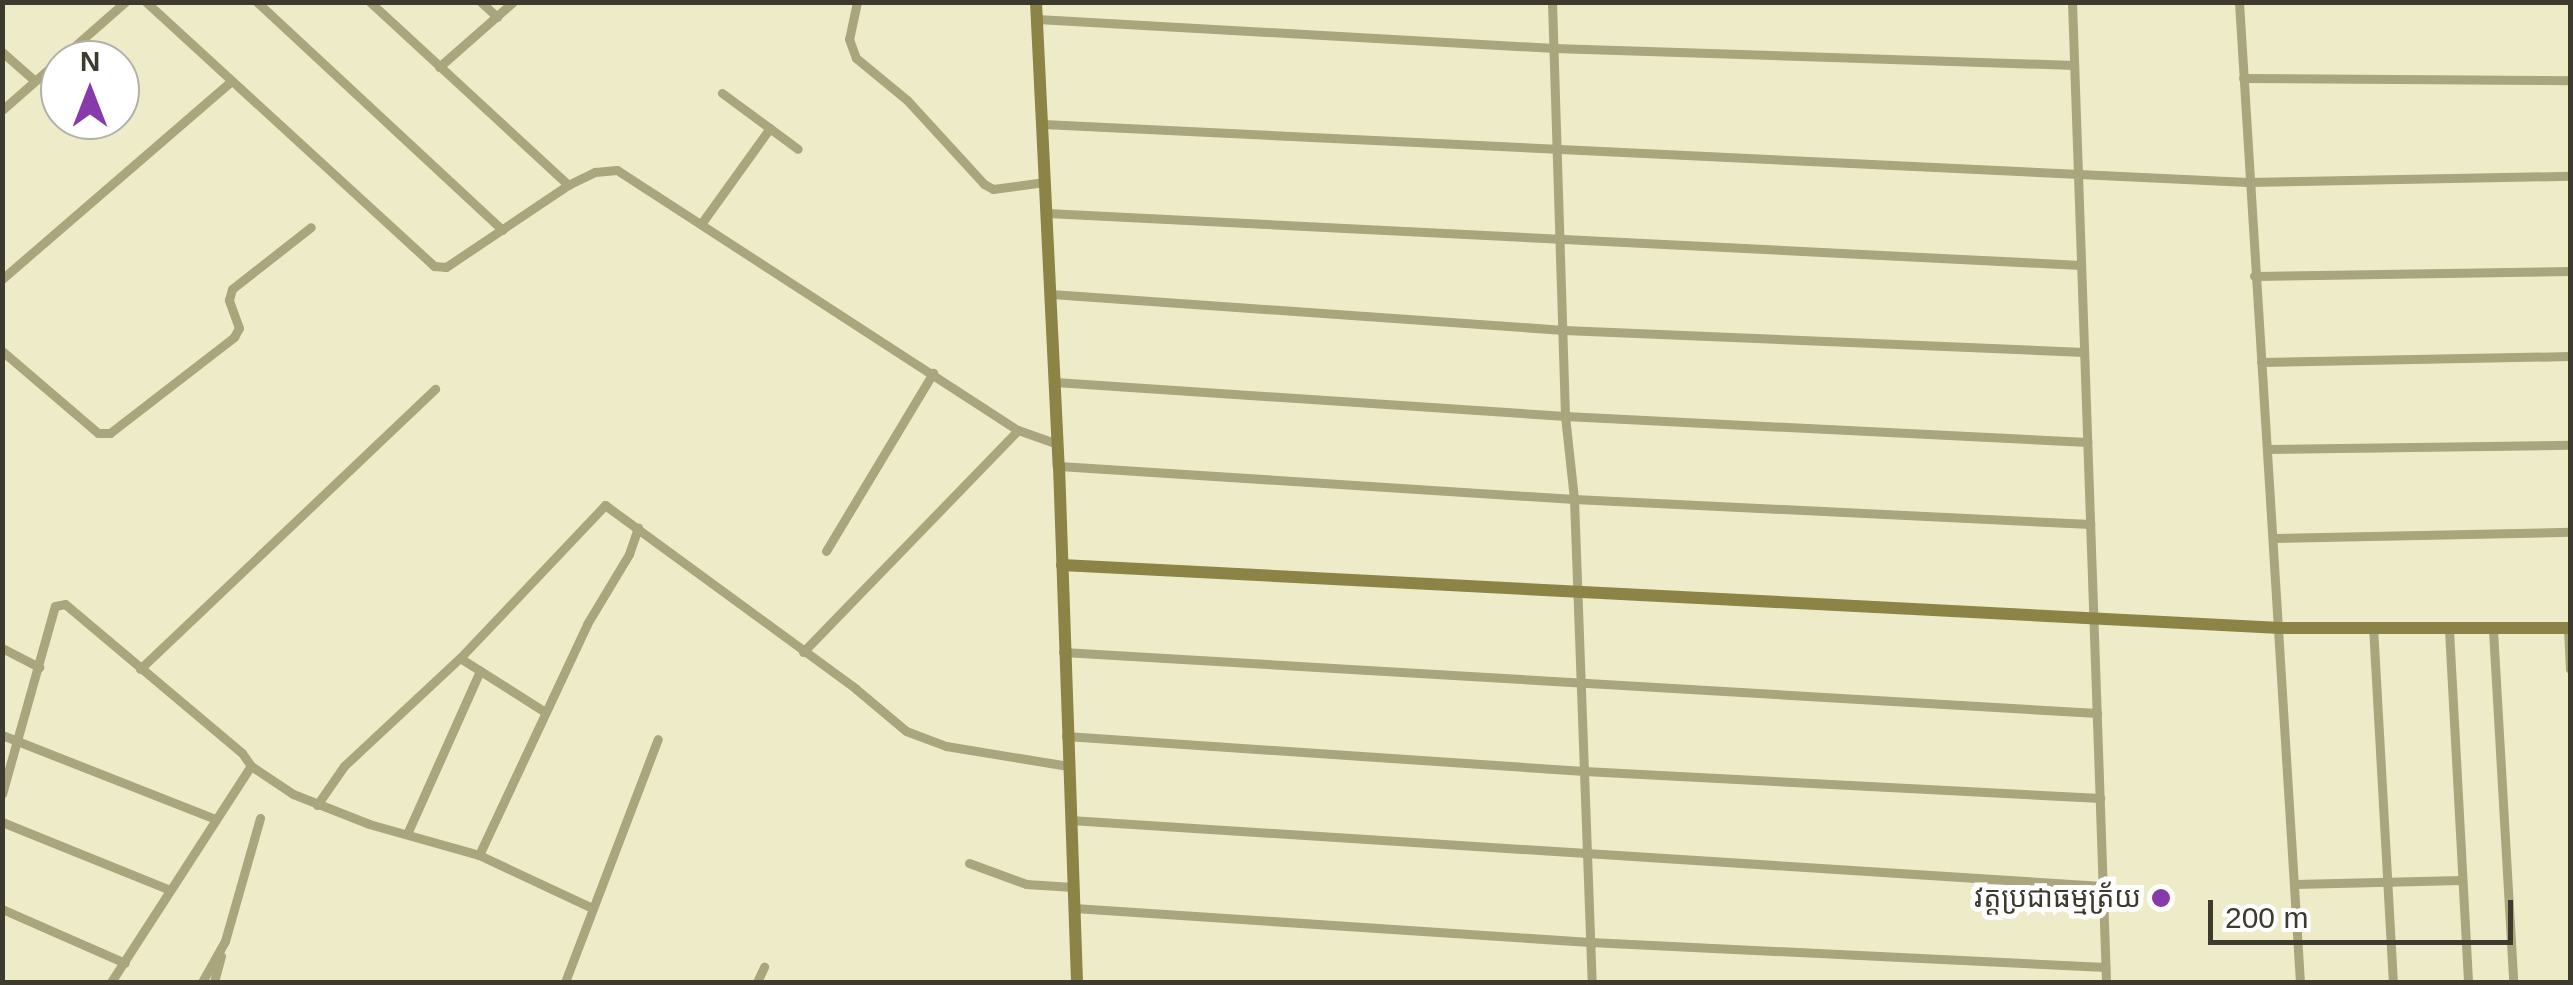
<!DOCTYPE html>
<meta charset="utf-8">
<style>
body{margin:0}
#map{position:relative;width:2573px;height:985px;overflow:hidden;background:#eeebc9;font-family:Arial,"Noto Sans Khmer",sans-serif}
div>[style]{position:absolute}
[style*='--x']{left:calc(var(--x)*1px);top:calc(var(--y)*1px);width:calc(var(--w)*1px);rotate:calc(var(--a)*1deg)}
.street>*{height:9px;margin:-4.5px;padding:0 4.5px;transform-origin:4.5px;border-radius:4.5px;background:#a9a57d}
.secondary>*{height:12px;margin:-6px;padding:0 6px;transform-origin:6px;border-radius:6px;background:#8b8446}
.dots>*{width:28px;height:28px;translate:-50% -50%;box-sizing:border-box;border:5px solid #fff;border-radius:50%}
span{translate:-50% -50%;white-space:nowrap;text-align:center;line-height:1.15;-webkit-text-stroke:10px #fff;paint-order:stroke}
.poi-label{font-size:28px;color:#3d3b2e}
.right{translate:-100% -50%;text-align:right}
.frame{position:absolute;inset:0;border:5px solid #3d3b2e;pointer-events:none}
.north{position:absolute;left:40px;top:40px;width:100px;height:100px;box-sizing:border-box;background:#fff;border:2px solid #b1b1ab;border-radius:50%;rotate:0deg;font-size:28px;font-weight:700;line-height:40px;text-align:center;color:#3d3b2e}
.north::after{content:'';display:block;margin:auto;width:35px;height:45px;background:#873aab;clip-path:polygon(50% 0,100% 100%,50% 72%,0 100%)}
.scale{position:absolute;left:2208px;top:900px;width:305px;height:45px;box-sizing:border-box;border:5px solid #3d3b2e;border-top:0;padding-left:12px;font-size:30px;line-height:35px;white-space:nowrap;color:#3d3b2e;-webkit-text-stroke:8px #fff;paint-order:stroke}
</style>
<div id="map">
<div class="street">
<div style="--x:146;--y:2;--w:391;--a:42.5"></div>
<div style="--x:434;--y:266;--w:12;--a:5"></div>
<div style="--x:446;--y:267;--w:147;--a:-33.9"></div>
<div style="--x:568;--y:185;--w:30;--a:-26"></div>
<div style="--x:595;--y:172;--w:22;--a:-5"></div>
<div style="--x:617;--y:170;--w:478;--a:33"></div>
<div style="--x:1018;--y:430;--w:42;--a:19.3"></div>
<div style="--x:257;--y:2;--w:335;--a:42.9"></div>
<div style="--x:370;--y:2;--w:270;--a:42.7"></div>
<div style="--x:481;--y:2;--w:22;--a:43"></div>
<div style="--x:857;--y:2;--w:38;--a:102"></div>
<div style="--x:849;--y:39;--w:20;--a:70"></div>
<div style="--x:856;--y:58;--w:66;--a:39.5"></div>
<div style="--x:907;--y:100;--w:114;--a:47.5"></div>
<div style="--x:984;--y:184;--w:10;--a:29"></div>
<div style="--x:993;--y:189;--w:52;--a:-7.7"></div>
<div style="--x:1552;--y:2;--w:414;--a:88.2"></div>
<div style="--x:1565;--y:416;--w:83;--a:83.8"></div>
<div style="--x:1574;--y:499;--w:483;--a:87.9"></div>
<div style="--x:2072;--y:2;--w:981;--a:88.01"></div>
<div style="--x:2239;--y:2;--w:982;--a:86.44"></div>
<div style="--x:1037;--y:19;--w:518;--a:3.21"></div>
<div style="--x:1554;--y:48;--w:520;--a:1.87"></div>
<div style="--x:2;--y:52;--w:43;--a:41.2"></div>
<div style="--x:439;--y:67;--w:98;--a:-41.3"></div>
<div style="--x:2243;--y:78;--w:327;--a:0.4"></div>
<div style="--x:722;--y:93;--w:94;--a:36.4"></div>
<div style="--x:2;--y:110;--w:164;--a:-41.3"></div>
<div style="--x:1043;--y:124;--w:1206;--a:2.76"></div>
<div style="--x:2248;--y:182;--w:322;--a:-1.1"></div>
<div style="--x:1047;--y:213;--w:1035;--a:2.88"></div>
<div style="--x:701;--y:224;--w:118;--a:-54.3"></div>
<div style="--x:2254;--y:276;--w:316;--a:-0.9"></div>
<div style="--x:2;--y:279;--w:303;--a:-40.8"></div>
<div style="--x:1051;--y:294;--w:514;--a:4.01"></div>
<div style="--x:1564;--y:330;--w:520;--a:2.42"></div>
<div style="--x:2;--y:351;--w:126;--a:40.5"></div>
<div style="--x:98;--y:433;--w:12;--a:0"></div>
<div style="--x:110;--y:433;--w:157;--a:-37.7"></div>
<div style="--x:234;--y:337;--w:10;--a:-61"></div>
<div style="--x:239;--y:328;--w:30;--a:-110"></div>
<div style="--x:229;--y:300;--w:11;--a:-75"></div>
<div style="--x:232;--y:289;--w:100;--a:-38.1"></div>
<div style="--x:2261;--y:362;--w:309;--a:-1.1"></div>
<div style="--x:1055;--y:382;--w:511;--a:3.81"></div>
<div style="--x:1565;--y:416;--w:523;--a:2.85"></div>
<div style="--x:2267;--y:449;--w:303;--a:-0.8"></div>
<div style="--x:1059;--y:466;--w:516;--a:3.67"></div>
<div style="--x:1574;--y:499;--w:517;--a:2.77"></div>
<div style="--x:2274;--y:538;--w:296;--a:-1.2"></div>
<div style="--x:826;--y:551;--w:208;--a:-59"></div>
<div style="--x:2373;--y:626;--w:357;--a:86.8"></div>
<div style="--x:2568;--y:628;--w:41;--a:87.2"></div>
<div style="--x:2449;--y:630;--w:353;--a:86.9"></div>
<div style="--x:2493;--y:630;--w:353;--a:86.7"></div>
<div style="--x:2;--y:648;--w:42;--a:27.2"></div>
<div style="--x:803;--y:652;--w:309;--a:-45.9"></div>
<div style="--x:1063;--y:652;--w:1036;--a:3.38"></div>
<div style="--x:460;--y:658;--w:101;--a:32.4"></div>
<div style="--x:140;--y:669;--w:407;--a:-43.5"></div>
<div style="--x:2;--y:735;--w:229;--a:21.5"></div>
<div style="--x:1066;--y:736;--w:519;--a:3.87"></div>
<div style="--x:1584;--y:771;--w:517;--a:3"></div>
<div style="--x:2;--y:794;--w:195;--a:-74.3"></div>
<div style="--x:55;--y:606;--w:10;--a:-11"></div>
<div style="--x:65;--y:604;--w:231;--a:40.1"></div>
<div style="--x:242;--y:753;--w:16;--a:55"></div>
<div style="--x:251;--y:766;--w:50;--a:33.7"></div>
<div style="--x:293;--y:794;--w:82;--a:21.5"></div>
<div style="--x:369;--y:824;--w:114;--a:15.7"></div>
<div style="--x:479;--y:855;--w:123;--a:25.1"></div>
<div style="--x:317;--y:805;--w:47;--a:-55.3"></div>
<div style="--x:344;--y:766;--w:158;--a:-43"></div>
<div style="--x:460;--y:658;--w:211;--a:-46.5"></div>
<div style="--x:605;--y:505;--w:311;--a:36.2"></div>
<div style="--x:856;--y:689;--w:65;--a:40"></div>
<div style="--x:906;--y:731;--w:43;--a:20.6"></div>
<div style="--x:946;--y:746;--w:124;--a:9.3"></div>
<div style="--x:1070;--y:820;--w:1035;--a:3.66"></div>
<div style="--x:2;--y:822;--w:181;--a:22"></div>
<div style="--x:407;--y:834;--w:179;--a:-65.9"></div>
<div style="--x:479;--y:855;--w:255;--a:-64.9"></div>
<div style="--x:587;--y:624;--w:82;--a:-59"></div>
<div style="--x:629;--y:554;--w:28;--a:-71"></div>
<div style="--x:969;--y:863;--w:61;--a:20.2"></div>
<div style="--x:1026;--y:884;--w:47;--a:3.7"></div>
<div style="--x:2295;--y:884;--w:166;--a:-1.4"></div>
<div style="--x:1074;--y:908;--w:517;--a:3.77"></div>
<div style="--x:1590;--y:942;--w:516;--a:2.78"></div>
<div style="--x:2;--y:909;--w:134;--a:23.7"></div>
<div style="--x:111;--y:982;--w:257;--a:-57.1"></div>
<div style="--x:202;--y:982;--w:47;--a:-60.7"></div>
<div style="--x:225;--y:941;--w:128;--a:-74.1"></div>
<div style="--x:214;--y:982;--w:27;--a:-75"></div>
<div style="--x:565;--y:982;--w:260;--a:-69.1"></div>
<div style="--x:757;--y:982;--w:17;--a:-65"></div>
</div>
<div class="secondary">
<div style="--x:1036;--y:2;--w:465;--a:87.2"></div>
<div style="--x:1059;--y:466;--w:516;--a:88"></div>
<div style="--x:1062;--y:565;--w:1220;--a:2.96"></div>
<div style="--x:2280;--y:628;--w:290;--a:0"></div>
</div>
<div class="dots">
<div style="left:2161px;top:898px;background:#873aab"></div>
</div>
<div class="poi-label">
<span class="right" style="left:2141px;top:898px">វត្តប្រជាធម្មត្រ័យ</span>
</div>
<div class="frame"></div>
<div class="north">N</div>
<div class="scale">200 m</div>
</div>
